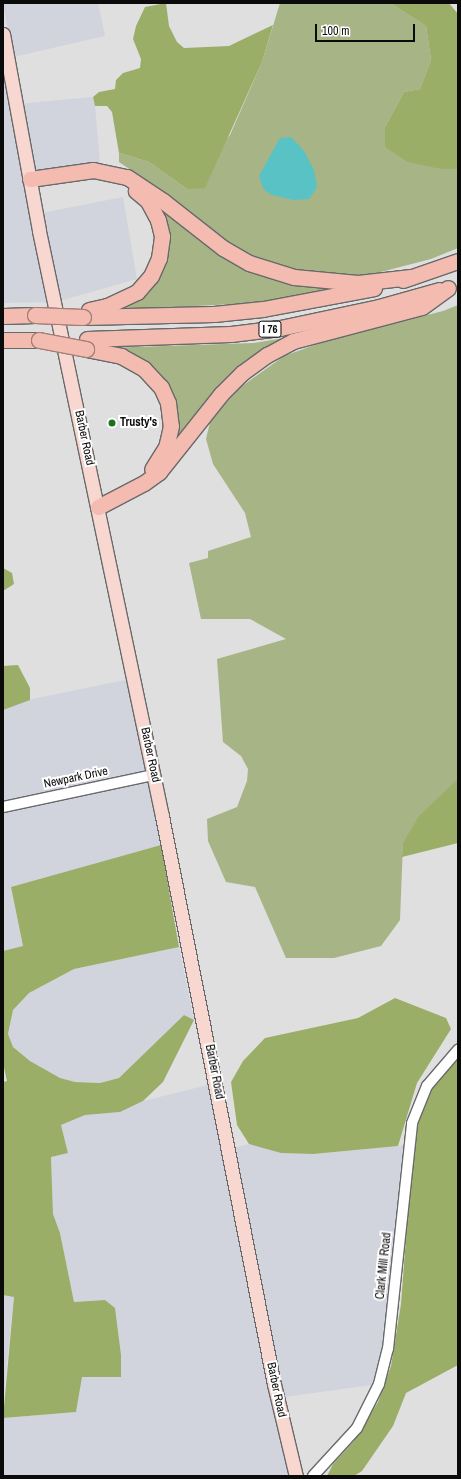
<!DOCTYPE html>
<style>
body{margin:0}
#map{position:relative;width:461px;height:1479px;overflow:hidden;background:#dfdfe0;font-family:"Archivo Narrow",sans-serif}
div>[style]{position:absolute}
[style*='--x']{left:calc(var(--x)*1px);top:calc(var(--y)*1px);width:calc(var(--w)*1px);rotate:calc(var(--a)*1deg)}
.built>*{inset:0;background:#d1d4dc}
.green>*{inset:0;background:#a6b486}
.forest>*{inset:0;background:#9aae68}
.water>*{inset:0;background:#58c2c4}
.roads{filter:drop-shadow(1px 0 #68696a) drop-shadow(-1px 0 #68696a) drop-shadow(0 1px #68696a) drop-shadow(0 -1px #68696a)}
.minor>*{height:10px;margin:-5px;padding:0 5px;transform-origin:5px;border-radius:5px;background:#fff}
.major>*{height:13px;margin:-6.5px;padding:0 6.5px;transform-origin:6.5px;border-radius:6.5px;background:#f8d7d0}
.highway>*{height:15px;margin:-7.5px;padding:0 7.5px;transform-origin:7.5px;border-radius:7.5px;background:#f4bcb0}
.bridges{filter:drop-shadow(1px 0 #a27e77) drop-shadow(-1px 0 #a27e77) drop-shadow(0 1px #a27e77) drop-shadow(0 -1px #a27e77)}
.highway-bridge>*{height:15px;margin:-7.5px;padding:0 7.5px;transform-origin:7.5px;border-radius:7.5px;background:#f4bcb0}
.dots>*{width:11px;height:11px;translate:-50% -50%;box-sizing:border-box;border:2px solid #fff;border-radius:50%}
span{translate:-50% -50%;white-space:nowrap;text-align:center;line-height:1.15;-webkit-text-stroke:4px #fff;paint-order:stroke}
.shield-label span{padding:1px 3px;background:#fff;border:1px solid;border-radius:3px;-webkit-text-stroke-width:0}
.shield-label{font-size:11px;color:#0b0b0c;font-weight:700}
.poi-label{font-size:12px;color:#0b0b0c;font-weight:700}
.left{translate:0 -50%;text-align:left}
.street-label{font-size:12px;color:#0b0b0c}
.frame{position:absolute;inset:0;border:4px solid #0b0b0c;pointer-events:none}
.scale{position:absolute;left:315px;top:24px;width:100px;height:18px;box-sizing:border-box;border:2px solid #0b0b0c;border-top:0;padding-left:5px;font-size:12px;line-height:14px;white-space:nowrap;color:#0b0b0c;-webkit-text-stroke:3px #fff;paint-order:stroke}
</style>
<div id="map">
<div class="built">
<div style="clip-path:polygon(3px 3px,98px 3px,105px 36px,13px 57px)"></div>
<div style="clip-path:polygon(3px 34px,16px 104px,93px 97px,95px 106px,100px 164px,30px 174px,37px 214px,123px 197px,137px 279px,56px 302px,3px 303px)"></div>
<div style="clip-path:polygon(130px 679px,161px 845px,11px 887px,23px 946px,3px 951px,3px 705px)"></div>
<div style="clip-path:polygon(179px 947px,194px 1020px,184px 1015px,119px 1078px,100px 1083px,75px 1082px,60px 1078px,30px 1061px,13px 1047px,8px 1034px,13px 1010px,29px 993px,74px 969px)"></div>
<div style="clip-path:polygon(216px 1083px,229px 1149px,249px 1144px,281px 1153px,313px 1154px,409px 1145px,379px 1384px,277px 1398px,296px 1476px,3px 1476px,3px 1418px,76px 1412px,81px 1377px,121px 1376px,105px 1300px,74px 1302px,60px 1233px,53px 1214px,51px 1157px,68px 1153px,61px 1125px,85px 1115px,120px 1112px,143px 1101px)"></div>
<div style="clip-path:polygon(3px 1295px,14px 1296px,3px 1402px)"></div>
</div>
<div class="green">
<div style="clip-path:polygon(280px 3px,390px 3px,426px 26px,431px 60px,420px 89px,404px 92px,385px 127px,385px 147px,441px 169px,458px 169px,458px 248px,431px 259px,373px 274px,340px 276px,310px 274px,282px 267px,252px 256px,228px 243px,171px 197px,119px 162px,119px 153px,149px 162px,187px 189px,230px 135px,262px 62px)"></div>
<div style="clip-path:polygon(158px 205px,223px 256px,348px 286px,270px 302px,123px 310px,122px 308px,138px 299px,153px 283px)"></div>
<div style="clip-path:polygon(458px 305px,458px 779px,403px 843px,400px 920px,381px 946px,334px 958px,286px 958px,255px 887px,226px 882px,208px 841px,207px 819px,237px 807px,247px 781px,248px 769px,241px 756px,223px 742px,217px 659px,286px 639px,250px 619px,201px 619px,189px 563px,208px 558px,208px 551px,251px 537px,245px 513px,213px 464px,206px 439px,211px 418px,242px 386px,284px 356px,323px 342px,443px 311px)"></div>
<div style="clip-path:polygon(296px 336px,264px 354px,175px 451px,168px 395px,104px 348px,254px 343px)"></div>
</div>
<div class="forest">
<div style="clip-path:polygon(166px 3px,169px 26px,177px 42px,184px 48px,229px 46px,273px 25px,262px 62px,205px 188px,187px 189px,149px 162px,119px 153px,112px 112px,107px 106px,95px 106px,93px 97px,99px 92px,115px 89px,116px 80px,123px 73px,140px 68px,141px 59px,133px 39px,136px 26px,145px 7px)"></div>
<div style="clip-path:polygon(390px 3px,449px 3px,458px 14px,458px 169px,441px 169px,408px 162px,385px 147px,385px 127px,404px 92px,420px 89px,431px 60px,426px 26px)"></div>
<div style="clip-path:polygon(3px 568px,12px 573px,14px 584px,3px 591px)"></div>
<div style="clip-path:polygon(18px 665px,30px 688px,30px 700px,3px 710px,3px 666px)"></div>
<div style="clip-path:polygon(458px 779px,458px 843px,402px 857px,403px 843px,419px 816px)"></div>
<div style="clip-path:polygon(161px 845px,179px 947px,74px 969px,29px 993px,13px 1010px,8px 1034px,13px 1047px,30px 1061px,60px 1078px,75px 1082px,100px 1083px,119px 1078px,184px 1015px,194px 1020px,163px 1082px,143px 1101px,120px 1112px,85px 1115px,61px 1125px,68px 1153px,51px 1157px,53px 1214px,60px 1233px,74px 1302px,105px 1300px,115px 1308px,121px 1355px,121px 1377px,82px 1377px,76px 1412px,3px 1418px,14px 1297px,3px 1295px,3px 1082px,7px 1081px,3px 1063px,3px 951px,23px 946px,11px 887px)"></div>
<div style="clip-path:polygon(395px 998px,446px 1018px,451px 1029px,417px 1083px,398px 1146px,313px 1154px,281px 1153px,249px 1144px,237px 1125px,231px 1082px,243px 1061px,265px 1038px,358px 1018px)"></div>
<div style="clip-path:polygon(458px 1057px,458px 1365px,406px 1393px,393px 1426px,362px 1471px,354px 1476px,327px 1476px,333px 1464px,353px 1442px,378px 1402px,391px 1366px,401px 1304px,414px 1132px,429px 1089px)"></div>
</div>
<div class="water">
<div style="clip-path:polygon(291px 137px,304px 151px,314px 170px,317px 187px,309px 199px,294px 200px,272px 195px,264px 190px,259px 176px,280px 138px)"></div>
</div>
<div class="roads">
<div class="minor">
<div style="--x:3;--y:807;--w:154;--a:-12"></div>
<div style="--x:313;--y:1476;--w:65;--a:-47.5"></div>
<div style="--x:357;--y:1428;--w:49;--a:-63.4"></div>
<div style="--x:379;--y:1384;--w:36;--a:-76"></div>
<div style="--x:388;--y:1349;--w:227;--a:-83.9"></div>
<div style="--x:412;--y:1123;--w:40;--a:-68"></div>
<div style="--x:427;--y:1086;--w:48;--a:-49.3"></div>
</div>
<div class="major">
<div style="--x:3;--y:34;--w:200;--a:79.6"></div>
<div style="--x:39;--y:231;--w:598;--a:78.13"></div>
<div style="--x:162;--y:816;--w:579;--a:78.85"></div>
<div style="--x:274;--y:1384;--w:95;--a:76.6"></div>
</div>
<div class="highway">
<div style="--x:30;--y:179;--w:64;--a:-8.1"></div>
<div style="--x:93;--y:170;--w:35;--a:12"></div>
<div style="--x:127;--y:177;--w:43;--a:33.7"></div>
<div style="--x:163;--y:201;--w:76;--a:38.1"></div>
<div style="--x:223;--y:248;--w:30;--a:30"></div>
<div style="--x:249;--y:263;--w:47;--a:17.3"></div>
<div style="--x:294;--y:277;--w:64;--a:5.4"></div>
<div style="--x:358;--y:283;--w:53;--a:-6.5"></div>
<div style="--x:403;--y:280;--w:58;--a:-19.1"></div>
<div style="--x:89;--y:310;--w:18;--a:-13"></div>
<div style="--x:107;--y:306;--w:33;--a:-25"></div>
<div style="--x:137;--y:292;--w:21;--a:-49"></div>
<div style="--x:151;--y:276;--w:20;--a:-66"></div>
<div style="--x:159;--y:258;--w:22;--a:-82"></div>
<div style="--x:162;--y:236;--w:16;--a:-104"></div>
<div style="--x:158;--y:220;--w:21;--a:-118"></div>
<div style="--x:148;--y:201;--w:16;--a:-140"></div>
<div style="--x:3;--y:316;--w:32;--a:-2"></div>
<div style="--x:83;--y:317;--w:131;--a:-1.3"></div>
<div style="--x:214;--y:314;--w:49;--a:-5.8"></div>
<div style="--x:263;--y:309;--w:113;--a:-10.7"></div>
<div style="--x:87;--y:339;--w:144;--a:-2"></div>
<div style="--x:231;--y:334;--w:49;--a:-7"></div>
<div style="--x:280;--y:328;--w:101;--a:-12"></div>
<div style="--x:379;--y:307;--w:62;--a:-15.8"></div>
<div style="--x:3;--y:340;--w:36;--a:0"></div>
<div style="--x:86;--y:349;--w:36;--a:11"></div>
<div style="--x:121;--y:356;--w:26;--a:29"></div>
<div style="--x:144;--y:369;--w:25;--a:47"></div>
<div style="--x:161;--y:387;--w:17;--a:66"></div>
<div style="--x:168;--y:403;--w:23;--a:83"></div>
<div style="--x:171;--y:426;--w:22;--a:103"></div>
<div style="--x:166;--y:447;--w:26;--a:122"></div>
<div style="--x:98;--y:507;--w:52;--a:-27.6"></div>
<div style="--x:144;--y:483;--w:19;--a:-36"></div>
<div style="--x:159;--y:472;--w:100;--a:-51.5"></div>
<div style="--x:221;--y:394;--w:30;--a:-45"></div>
<div style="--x:242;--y:373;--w:31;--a:-36"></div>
<div style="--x:267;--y:355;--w:30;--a:-28"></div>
<div style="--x:293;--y:341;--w:133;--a:-14.8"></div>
<div style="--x:422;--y:307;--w:32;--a:-36"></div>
</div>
</div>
<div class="bridges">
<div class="highway-bridge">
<div style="--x:35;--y:315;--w:48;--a:2.4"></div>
<div style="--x:39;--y:340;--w:48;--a:10.8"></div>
</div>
</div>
<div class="dots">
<div style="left:112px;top:423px;background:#1b721d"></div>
</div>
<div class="shield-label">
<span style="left:270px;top:329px">I 76</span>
</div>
<div class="poi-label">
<span class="left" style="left:120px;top:423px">Trusty's</span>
</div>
<div class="street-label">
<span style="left:84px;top:438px;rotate:78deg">Barber Road</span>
<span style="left:150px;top:755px;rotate:78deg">Barber Road</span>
<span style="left:76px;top:778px;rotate:-12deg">Newpark Drive</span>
<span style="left:214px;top:1072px;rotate:79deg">Barber Road</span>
<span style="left:384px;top:1266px;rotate:-84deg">Clark Mill Road</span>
<span style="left:276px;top:1390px;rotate:78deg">Barber Road</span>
</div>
<div class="frame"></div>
<div class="scale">100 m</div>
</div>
